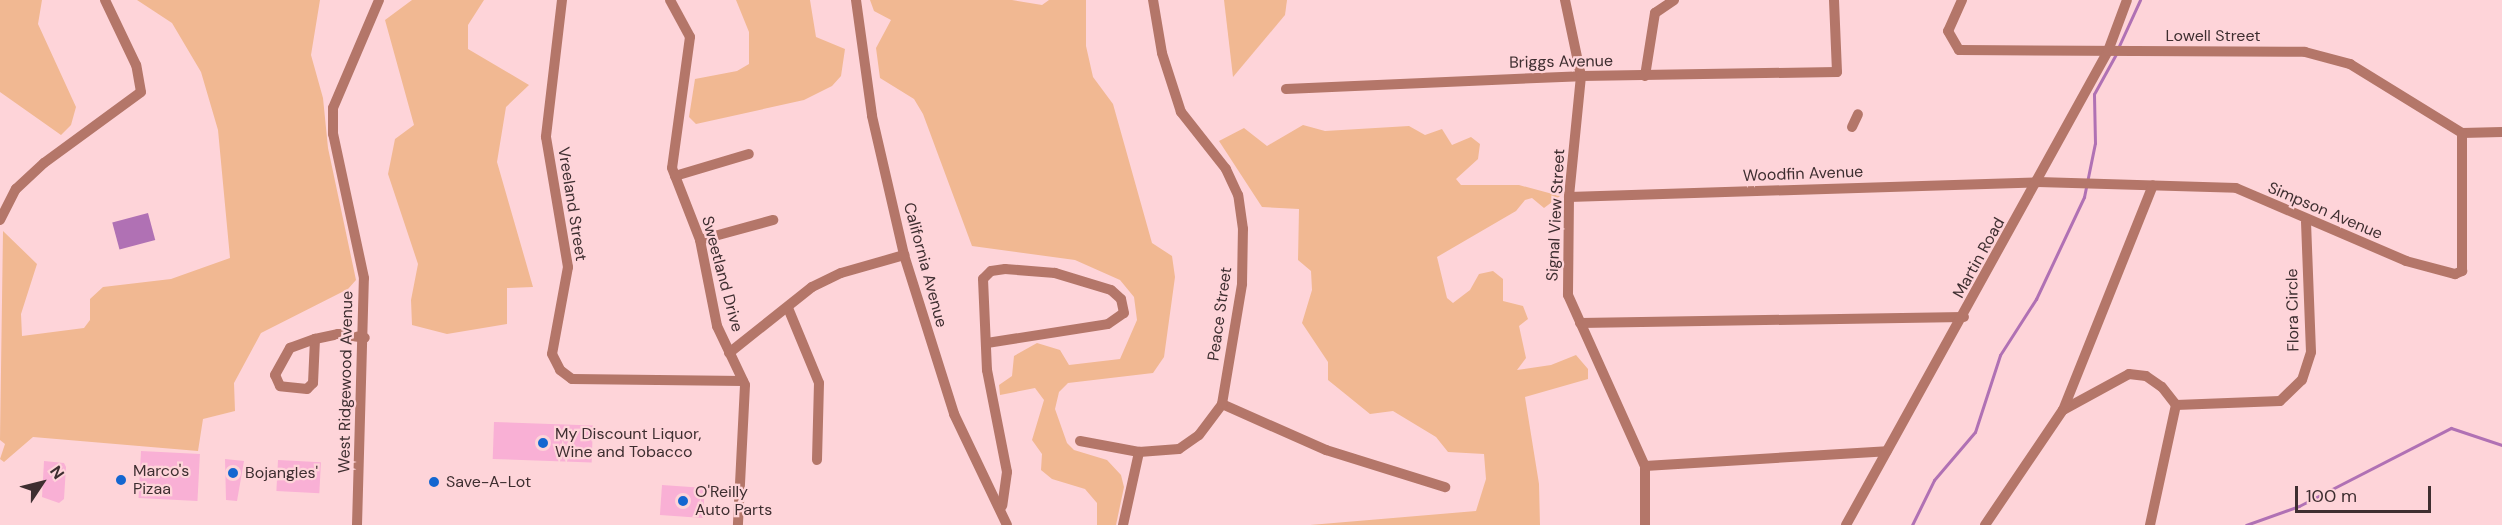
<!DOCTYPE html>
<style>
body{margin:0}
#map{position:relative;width:2502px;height:525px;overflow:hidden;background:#fed4d9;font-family:"DM Sans",sans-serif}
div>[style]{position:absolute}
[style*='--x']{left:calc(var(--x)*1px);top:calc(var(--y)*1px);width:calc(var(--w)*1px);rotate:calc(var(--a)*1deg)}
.green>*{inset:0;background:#f1b892}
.water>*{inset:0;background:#b071b4;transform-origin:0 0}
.stream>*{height:3px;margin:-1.5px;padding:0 1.5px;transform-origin:1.5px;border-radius:1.5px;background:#b071b4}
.building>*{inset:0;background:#f9b0d5;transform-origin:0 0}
.street>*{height:10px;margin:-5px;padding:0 5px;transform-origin:5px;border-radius:5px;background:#b47669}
.dots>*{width:16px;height:16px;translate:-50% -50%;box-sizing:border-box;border:3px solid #fed4d9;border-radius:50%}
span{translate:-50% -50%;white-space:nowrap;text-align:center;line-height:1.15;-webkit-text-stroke:4.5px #fed4d9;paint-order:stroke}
.street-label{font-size:16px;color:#3e2e30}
.poi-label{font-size:16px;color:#3e2e30}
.left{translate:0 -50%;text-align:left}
.north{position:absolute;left:12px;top:453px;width:60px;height:60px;-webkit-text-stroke:4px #fed4d9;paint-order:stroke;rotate:55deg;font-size:16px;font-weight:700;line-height:24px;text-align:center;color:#3e2e30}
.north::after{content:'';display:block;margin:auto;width:21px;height:27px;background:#3e2e30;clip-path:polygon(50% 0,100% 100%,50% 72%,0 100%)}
.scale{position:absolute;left:2295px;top:486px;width:136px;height:27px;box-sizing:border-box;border:3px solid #3e2e30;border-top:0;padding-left:8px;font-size:18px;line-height:21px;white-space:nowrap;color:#3e2e30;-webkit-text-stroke:4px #fed4d9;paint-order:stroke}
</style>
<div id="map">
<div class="green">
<div style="clip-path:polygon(0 0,42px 0,38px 24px,76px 107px,71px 125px,61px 135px,0 92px)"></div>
<div style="clip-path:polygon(137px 0,320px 0,311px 55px,323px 98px,328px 148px,356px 280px,348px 289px,261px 333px,234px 383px,235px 411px,203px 419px,198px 451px,33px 437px,4px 462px,0 459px,5px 444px,0 440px,3px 231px,37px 264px,21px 314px,22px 336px,84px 328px,90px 320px,90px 299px,103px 287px,171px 279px,230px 258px,218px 130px,201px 72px,172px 23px)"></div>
<div style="clip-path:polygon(412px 0,484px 0,468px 25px,468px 49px,529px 85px,506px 107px,497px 162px,533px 287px,507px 288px,507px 324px,447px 334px,412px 325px,411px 300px,418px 264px,388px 174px,395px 139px,414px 125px,385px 20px)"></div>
<div style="clip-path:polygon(736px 0,810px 0,816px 37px,845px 49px,841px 76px,832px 86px,804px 100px,696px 124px,689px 117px,695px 79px,737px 71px,749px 64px,749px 32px)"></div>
<div style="clip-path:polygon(870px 0,1012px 0,1042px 5px,1049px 0,1086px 0,1086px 46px,1093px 77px,1113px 104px,1152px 243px,1172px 256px,1175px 277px,1164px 357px,1153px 373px,1068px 383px,1059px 392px,1055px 409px,1067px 443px,1074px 450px,1107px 460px,1121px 475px,1124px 487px,1116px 525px,1097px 525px,1097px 503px,1085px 489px,1052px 479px,1041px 470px,1042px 454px,1032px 440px,1044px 400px,1035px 388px,1000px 395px,999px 385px,1012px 376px,1014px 356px,1037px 343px,1060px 350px,1069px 365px,1120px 359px,1137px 320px,1134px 297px,1120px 280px,1075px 260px,972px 246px,923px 114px,914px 99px,880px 78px,876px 48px,891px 20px,874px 11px)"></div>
<div style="clip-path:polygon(1224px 0,1287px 0,1285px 15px,1233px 77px)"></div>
<div style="clip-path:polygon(1303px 125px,1325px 131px,1409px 126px,1425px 135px,1442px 129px,1452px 145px,1471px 137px,1480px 144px,1478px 159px,1456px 179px,1461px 185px,1519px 185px,1560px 196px,1544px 208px,1532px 198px,1525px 200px,1516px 211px,1437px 257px,1447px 298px,1453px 303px,1470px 290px,1479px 274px,1493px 271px,1503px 279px,1503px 301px,1523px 306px,1528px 319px,1519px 326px,1526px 358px,1517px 370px,1551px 365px,1576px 355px,1588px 369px,1588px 379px,1525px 397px,1539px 484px,1540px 525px,1310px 525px,1476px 511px,1486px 479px,1484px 454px,1448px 452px,1436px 437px,1393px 411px,1370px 414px,1328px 380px,1328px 362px,1302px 323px,1312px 290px,1311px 271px,1298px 260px,1299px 209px,1262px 207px,1219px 141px,1244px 128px,1267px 146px)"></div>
</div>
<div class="water">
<div style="left:148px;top:213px;width:28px;height:37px;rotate:75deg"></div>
</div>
<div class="stream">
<div style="--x:2118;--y:48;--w:53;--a:-65.4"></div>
<div style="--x:1912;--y:525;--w:50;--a:-63.9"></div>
<div style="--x:1934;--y:480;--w:63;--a:-49.5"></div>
<div style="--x:1975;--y:432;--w:81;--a:-72"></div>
<div style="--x:2000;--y:355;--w:67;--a:-57.3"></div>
<div style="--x:2036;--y:299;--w:113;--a:-64.8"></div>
<div style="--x:2084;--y:197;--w:55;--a:-78.5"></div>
<div style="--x:2095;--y:143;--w:49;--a:-91.2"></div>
<div style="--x:2094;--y:94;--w:46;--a:-61.2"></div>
<div style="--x:2246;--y:525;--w:56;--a:-19.7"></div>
<div style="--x:2299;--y:506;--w:171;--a:-27.2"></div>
<div style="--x:2451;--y:428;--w:54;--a:18.4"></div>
</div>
<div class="building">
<div style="left:494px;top:422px;width:99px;height:37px;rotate:2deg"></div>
<div style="left:141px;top:451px;width:59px;height:47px;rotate:3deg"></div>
<div style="clip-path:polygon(225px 459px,244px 461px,237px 501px,226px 500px)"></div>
<div style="left:278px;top:460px;width:43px;height:31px;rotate:3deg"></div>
<div style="clip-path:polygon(44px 461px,64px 463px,66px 467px,64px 499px,59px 503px,42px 497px)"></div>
<div style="left:662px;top:485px;width:43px;height:30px;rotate:4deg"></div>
</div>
<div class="street">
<div style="--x:562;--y:0;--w:138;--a:96.7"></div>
<div style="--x:546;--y:137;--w:132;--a:80.4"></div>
<div style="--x:568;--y:267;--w:88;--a:100.4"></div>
<div style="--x:552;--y:354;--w:18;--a:63"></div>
<div style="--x:560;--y:370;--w:15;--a:37"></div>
<div style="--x:572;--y:379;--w:171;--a:0.7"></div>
<div style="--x:670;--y:0;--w:42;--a:61.6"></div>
<div style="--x:690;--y:37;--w:132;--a:97.8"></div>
<div style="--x:672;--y:168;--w:77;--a:68.7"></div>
<div style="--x:700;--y:240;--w:88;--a:78.8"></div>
<div style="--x:717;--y:326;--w:65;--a:64.6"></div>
<div style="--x:745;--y:385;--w:140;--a:92.9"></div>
<div style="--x:856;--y:0;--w:117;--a:82.1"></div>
<div style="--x:872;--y:116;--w:143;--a:77"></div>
<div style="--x:904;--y:255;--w:167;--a:72.5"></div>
<div style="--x:954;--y:414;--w:123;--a:64.5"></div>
<div style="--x:1565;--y:0;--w:78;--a:78.1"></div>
<div style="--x:1581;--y:76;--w:122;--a:95.7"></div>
<div style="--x:1569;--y:197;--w:98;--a:90.6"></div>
<div style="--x:1568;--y:295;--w:188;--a:65.8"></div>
<div style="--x:1645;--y:466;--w:59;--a:90"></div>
<div style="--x:1962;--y:0;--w:34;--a:114"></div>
<div style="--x:1948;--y:31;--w:22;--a:60"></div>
<div style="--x:1959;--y:50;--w:346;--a:0.3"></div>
<div style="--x:2305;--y:52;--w:47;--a:14.9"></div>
<div style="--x:2350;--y:64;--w:132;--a:31.6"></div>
<div style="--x:2462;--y:133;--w:40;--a:-1.4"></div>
<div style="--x:1645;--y:76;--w:64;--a:-81"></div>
<div style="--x:1655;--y:13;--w:23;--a:-34"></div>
<div style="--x:1286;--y:89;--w:295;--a:-2.5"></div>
<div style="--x:1581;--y:76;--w:256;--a:-0.9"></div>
<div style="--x:1837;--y:72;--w:72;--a:-92.4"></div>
<div style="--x:1852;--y:127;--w:14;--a:-65"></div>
<div style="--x:675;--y:176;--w:77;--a:-16.6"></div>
<div style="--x:1569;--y:197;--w:469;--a:-1.8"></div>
<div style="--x:2038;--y:182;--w:198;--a:1.7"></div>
<div style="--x:2236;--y:188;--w:185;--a:23.2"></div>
<div style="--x:2406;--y:261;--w:51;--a:14.9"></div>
<div style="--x:2455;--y:274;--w:8;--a:-23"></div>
<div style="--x:2462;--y:271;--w:138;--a:-90"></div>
<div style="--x:0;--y:220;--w:35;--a:-63"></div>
<div style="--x:16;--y:189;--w:38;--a:-43"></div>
<div style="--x:44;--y:163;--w:120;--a:-36.2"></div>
<div style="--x:141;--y:92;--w:27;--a:-100"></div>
<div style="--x:136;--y:65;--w:72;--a:-115.5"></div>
<div style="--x:700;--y:240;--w:76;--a:-15.3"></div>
<div style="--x:788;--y:308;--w:81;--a:67.5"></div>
<div style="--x:819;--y:383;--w:77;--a:91.5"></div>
<div style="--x:1580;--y:323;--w:384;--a:-0.9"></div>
<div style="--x:315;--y:339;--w:44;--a:92.6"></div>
<div style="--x:313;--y:383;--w:8;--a:135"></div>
<div style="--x:307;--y:389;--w:27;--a:-174"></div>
<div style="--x:280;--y:386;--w:12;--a:-114"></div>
<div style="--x:275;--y:375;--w:31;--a:-61"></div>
<div style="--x:290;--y:348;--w:27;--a:-20"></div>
<div style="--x:315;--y:339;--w:24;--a:-12"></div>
<div style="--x:338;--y:334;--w:27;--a:8"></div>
<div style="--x:987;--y:343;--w:122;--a:-8.9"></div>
<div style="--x:1108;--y:324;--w:19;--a:-35"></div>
<div style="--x:1124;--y:313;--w:14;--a:-102"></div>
<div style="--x:1121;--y:299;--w:13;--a:-138"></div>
<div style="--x:1111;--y:290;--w:59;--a:-163.1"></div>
<div style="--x:1055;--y:273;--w:50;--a:-175.4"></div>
<div style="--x:1005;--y:269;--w:14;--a:172"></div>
<div style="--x:991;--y:271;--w:11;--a:135"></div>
<div style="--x:983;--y:279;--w:91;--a:87.5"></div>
<div style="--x:987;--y:370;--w:104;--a:78.9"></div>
<div style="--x:1007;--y:472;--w:34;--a:98"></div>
<div style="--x:729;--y:353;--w:106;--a:-38.5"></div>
<div style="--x:812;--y:287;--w:32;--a:-26"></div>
<div style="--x:841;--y:273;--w:66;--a:-15.9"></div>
<div style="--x:1222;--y:404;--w:114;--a:23.9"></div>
<div style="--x:1326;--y:450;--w:125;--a:17.3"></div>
<div style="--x:2063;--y:410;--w:75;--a:-28.6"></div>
<div style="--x:2129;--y:374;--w:17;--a:7"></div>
<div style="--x:2146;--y:376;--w:19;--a:35"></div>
<div style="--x:2162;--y:387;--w:23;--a:52"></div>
<div style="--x:2176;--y:405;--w:104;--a:-2.2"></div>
<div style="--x:2280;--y:401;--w:30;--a:-44"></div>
<div style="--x:2302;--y:380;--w:29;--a:-72"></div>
<div style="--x:2311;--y:352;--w:130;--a:-92.2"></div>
<div style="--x:1080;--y:441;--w:60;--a:10.6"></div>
<div style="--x:1645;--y:466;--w:242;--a:-3.5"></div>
<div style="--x:357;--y:525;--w:247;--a:-88.4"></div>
<div style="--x:364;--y:278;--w:147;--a:-102.1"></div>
<div style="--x:333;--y:134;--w:26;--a:-90"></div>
<div style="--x:333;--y:108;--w:117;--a:-66.9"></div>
<div style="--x:1123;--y:525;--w:75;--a:-77.6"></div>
<div style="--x:1139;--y:452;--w:40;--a:-4.3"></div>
<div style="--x:1179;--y:449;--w:24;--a:-35"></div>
<div style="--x:1199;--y:435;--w:39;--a:-53"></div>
<div style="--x:1222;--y:404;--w:122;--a:-80.5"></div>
<div style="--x:1242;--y:284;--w:55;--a:-89"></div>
<div style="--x:1243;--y:229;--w:34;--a:-98"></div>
<div style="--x:1238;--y:195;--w:29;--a:-115"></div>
<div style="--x:1226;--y:169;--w:73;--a:-128.3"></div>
<div style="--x:1181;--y:112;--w:62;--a:-107.9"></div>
<div style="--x:1162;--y:53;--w:54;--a:-99.6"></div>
<div style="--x:1846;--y:525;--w:542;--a:-61.07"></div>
<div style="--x:2108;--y:51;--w:54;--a:-69.6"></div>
<div style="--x:1985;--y:525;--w:139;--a:-55.9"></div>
<div style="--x:2063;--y:410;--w:242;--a:-68.2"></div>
<div style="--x:2150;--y:525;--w:123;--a:-77.8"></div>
</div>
<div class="dots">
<div style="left:543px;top:443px;background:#1466d0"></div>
<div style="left:233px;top:473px;background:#1466d0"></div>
<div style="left:121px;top:480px;background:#1466d0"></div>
<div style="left:434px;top:482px;background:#1466d0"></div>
<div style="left:683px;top:501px;background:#1466d0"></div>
</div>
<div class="street-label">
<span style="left:2213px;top:36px">Lowell Street</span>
<span style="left:1561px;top:62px;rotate:-1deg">Briggs Avenue</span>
<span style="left:1803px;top:174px;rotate:-2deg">Woodfin Avenue</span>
<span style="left:572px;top:204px;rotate:81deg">Vreeland Street</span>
<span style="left:2325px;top:211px;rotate:23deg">Simpson Avenue</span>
<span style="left:1556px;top:215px;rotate:-87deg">Signal View Street</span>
<span style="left:1979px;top:258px;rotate:-61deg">Martin Road</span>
<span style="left:925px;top:265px;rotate:75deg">California Avenue</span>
<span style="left:722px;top:274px;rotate:75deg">Sweetland Drive</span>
<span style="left:2293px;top:310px;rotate:-91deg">Flora Circle</span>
<span style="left:1220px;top:314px;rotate:-82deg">Peace Street</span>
<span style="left:346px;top:382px;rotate:-89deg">West Ridgewood Avenue</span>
</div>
<div class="poi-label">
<span class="left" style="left:555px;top:443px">My Discount Liquor,<br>Wine and Tobacco</span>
<span class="left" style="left:133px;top:480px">Marco's<br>Pizaa</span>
<span class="left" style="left:245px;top:473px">Bojangles'</span>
<span class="left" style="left:446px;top:482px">Save-A-Lot</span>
<span class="left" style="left:695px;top:501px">O'Reilly<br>Auto Parts</span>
</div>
<div class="north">N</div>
<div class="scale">100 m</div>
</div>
